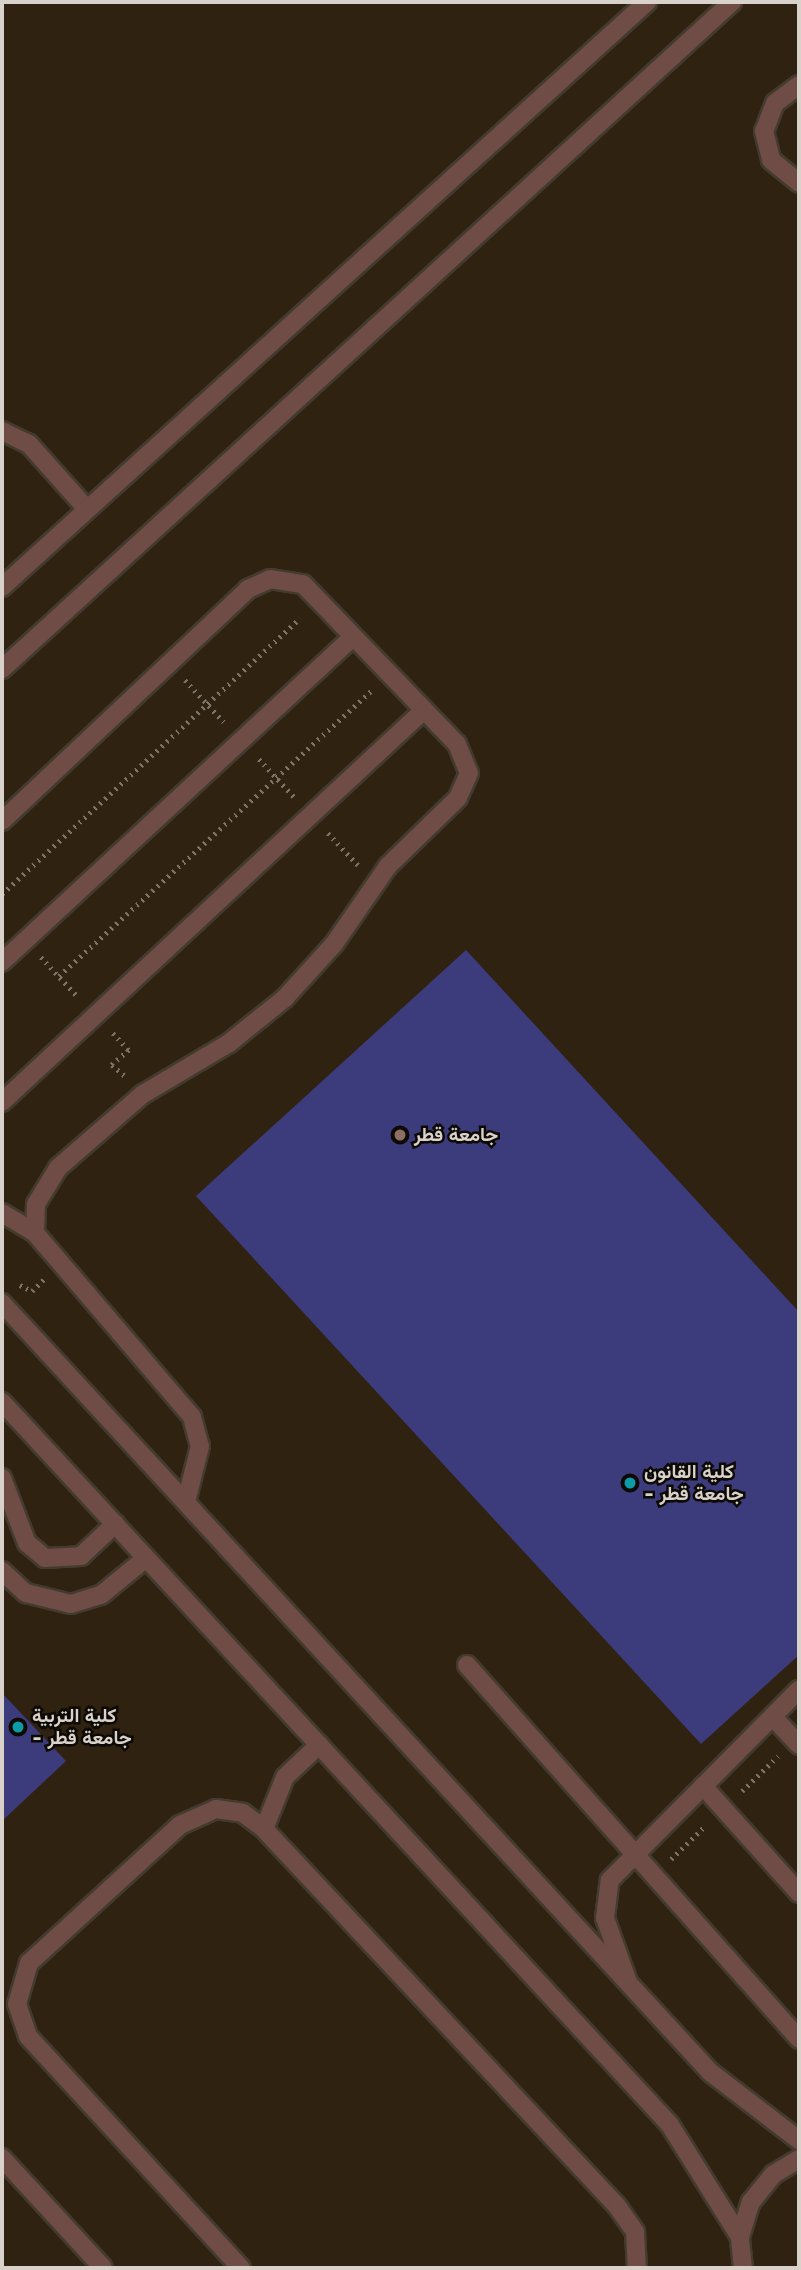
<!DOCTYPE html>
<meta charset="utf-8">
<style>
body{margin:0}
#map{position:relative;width:801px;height:2270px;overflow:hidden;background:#271e12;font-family:"Work Sans",Vazirmatn,sans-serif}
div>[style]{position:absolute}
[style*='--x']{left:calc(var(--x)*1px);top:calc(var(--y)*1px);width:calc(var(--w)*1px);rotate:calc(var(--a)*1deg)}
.built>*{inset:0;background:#2f2210;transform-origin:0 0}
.building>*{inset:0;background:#3c3b7c}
.path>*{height:4.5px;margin-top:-2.25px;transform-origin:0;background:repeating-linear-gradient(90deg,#7b7469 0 2px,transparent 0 7px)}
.roads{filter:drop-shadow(2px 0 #433b2f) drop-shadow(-2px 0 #433b2f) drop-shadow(0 2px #433b2f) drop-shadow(0 -2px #433b2f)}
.lane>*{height:18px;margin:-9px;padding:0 9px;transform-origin:9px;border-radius:9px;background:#6f4c45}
.street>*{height:18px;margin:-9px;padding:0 9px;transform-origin:9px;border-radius:9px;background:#6f4c45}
.dots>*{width:19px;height:19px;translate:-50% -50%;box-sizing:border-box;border:4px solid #0d0905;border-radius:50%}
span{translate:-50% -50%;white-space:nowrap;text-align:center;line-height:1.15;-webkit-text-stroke:5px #0d0905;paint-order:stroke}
.poi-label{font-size:19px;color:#d8d2ca;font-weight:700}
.left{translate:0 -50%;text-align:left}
.frame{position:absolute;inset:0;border:4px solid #d8d2ca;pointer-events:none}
</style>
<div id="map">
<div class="built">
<div style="left:2px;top:2px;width:797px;height:2266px"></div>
</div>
<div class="building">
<div style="clip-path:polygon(466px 950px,799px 1312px,799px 1655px,701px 1744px,196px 1196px)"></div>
<div style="clip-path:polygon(2px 1693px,66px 1761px,2px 1821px)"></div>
</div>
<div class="path">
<div style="--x:185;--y:680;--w:57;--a:47.1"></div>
<div style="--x:259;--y:759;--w:54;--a:47.2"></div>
<div style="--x:328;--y:833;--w:44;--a:46.8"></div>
<div style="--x:2;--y:894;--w:406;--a:-42.8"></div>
<div style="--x:41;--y:957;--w:54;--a:47.2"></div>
<div style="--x:59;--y:976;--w:423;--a:-42.4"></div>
<div style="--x:113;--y:1033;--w:23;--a:47"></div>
<div style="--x:129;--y:1050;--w:23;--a:139"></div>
<div style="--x:112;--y:1065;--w:17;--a:40"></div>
<div style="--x:20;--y:1285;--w:13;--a:27"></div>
<div style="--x:32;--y:1291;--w:17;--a:-45"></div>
<div style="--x:742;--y:1791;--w:50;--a:-44.2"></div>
<div style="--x:671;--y:1859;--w:47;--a:-44.1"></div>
</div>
<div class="roads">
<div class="lane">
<div style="--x:799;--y:85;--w:30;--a:143"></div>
<div style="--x:775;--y:103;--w:30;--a:111"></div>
<div style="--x:764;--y:131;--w:30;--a:76"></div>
<div style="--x:771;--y:160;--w:36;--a:39"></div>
<div style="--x:2;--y:431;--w:30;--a:26"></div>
<div style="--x:29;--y:444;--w:86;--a:48.3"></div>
<div style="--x:2;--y:821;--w:338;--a:-43.3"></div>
<div style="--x:248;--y:589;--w:24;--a:-24"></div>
<div style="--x:270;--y:579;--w:33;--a:9"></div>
<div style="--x:303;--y:584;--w:222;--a:46.1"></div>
<div style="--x:457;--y:744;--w:31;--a:68"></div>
<div style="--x:469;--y:773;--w:27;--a:114"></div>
<div style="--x:458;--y:798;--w:98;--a:135.8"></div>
<div style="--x:388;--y:866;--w:95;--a:124.7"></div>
<div style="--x:334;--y:944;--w:73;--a:132.2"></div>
<div style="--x:285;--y:998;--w:72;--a:141.2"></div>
<div style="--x:229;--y:1043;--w:100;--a:149.3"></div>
<div style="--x:143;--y:1094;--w:113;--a:139"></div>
<div style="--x:58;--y:1168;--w:42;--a:121.4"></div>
<div style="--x:36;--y:1204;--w:29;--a:92"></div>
<div style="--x:2;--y:962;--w:478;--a:-42.8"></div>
<div style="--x:2;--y:1102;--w:576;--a:-42.89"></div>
<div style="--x:2;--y:1213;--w:39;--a:31"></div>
<div style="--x:35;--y:1233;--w:242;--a:49.5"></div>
<div style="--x:192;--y:1417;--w:30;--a:75"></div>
<div style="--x:200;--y:1446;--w:58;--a:104"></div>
<div style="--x:2;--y:1478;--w:70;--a:69"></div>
<div style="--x:27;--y:1543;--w:23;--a:40"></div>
<div style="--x:45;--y:1558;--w:36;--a:-3"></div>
<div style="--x:81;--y:1556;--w:47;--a:-43.3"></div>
<div style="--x:2;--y:1571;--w:33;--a:43"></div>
<div style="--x:26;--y:1593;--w:46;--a:13.7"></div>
<div style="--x:71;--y:1604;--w:31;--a:-17"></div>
<div style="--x:101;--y:1595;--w:58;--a:-39.4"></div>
<div style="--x:467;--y:1665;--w:500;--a:48.4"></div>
<div style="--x:773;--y:1717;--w:38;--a:47"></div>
<div style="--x:703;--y:1786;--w:144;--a:48.1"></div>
<div style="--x:264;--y:1829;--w:56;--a:-68"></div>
<div style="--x:285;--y:1777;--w:47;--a:-43.3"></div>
<div style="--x:628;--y:1982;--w:68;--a:-109.8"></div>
<div style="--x:605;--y:1918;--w:38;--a:-83"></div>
<div style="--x:610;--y:1880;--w:268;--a:-45.2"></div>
<div style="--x:2;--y:2158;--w:149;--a:47.4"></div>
<div style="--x:241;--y:2268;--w:315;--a:-132.6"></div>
<div style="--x:28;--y:2036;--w:34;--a:-109"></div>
<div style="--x:17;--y:2004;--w:43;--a:-73.7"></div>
<div style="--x:29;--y:1963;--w:205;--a:-42.4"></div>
<div style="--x:180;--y:1825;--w:39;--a:-24"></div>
<div style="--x:216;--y:1809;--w:27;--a:8"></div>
<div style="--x:243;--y:1813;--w:26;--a:37"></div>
<div style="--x:264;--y:1829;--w:516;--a:46.88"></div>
<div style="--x:617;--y:2206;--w:32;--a:55"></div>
<div style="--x:635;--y:2232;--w:36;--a:87"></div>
</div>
<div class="street">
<div style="--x:2;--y:587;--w:871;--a:-42.21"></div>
<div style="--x:2;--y:669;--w:989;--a:-42.42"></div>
<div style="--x:2;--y:1303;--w:1045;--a:47.36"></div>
<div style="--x:710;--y:2072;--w:112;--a:37.4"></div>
<div style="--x:2;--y:1402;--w:984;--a:47.26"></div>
<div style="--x:670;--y:2125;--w:132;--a:58"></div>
<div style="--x:743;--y:2268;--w:31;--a:-96"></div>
<div style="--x:740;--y:2237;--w:37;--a:-73"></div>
<div style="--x:751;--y:2202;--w:36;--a:-51"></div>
<div style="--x:774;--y:2174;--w:29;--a:-31"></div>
</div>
</div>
<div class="dots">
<div style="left:400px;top:1135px;background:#8d6e63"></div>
<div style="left:630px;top:1483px;background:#0f9aa8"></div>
<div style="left:18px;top:1727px;background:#0f9aa8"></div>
</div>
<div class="poi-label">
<span class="left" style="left:414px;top:1135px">جامعة قطر</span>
<span class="left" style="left:644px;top:1483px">كلية القانون<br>- جامعة قطر</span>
<span class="left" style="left:32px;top:1727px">كلية التربية<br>- جامعة قطر</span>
</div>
<div class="frame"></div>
</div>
